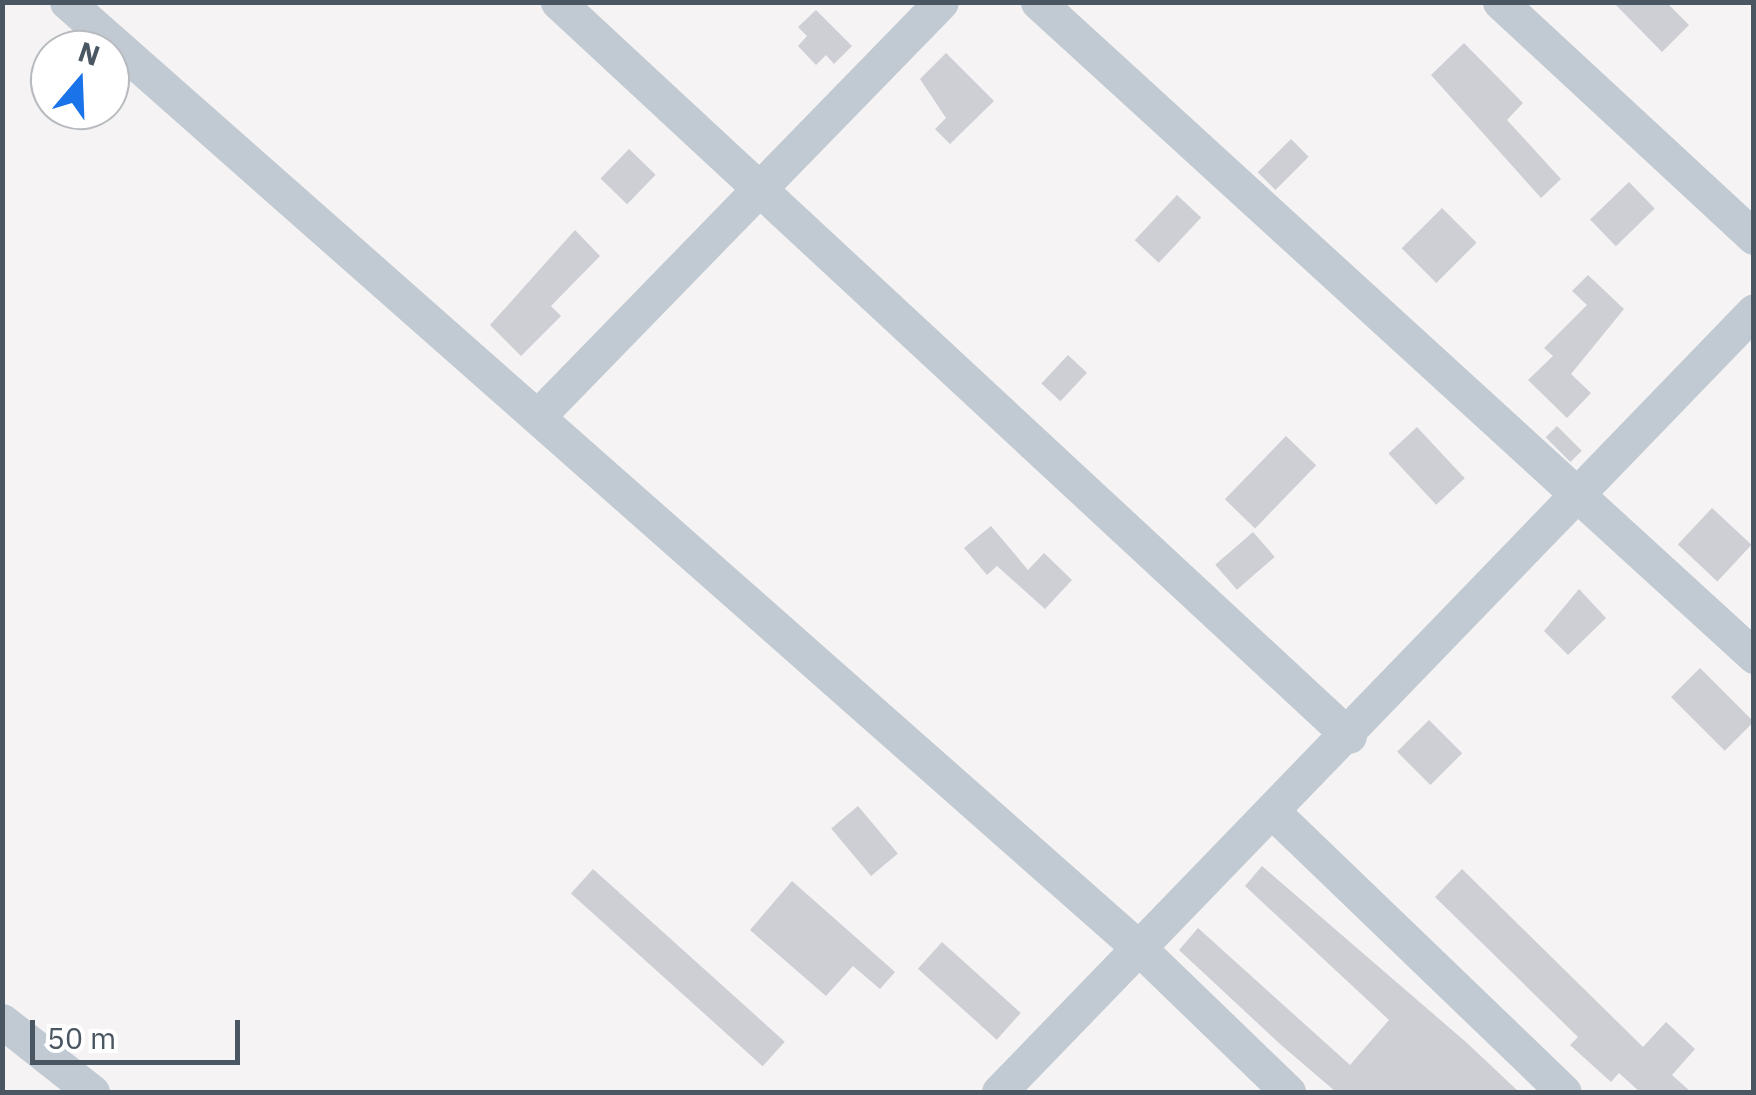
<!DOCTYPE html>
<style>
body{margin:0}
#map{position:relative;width:1756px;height:1095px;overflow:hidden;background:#f5f3f3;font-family:"IBM Plex Sans",sans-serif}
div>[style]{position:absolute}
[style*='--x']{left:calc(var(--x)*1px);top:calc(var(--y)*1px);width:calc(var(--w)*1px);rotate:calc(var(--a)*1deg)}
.building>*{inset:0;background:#cdcfd5;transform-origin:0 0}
.minor>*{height:35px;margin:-17.5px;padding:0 17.5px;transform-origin:17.5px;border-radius:17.5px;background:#c1cad2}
span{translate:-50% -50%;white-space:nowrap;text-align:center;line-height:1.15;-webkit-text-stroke:8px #fff;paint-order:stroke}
.frame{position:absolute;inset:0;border:5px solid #4a5661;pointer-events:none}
.north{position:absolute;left:30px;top:30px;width:100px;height:100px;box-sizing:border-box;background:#fff;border:2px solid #b7bbc0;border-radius:50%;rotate:19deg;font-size:28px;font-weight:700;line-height:40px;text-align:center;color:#4a5661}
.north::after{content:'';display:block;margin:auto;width:35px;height:45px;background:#1a73e8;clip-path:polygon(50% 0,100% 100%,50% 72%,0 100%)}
.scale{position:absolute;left:30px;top:1020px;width:210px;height:45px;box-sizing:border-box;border:5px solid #4a5661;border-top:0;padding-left:12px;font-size:30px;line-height:35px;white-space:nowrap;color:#4a5661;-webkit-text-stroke:8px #fff;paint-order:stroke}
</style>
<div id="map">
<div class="building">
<div style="clip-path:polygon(1613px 2px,1666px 2px,1689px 25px,1662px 52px)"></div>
<div style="clip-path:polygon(816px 10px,852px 46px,834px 64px,826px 55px,816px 65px,798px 46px,807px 36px,798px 27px)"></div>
<div style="clip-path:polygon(1464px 43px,1523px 103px,1507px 120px,1561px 179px,1541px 198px,1431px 75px)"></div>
<div style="clip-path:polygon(946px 53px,994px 101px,950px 144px,935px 129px,946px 118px,920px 79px)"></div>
<div style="left:1291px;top:139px;width:25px;height:47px;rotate:45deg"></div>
<div style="left:629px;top:149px;width:37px;height:41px;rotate:44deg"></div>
<div style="left:1629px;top:182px;width:37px;height:54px;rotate:46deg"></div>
<div style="left:1177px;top:195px;width:33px;height:62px;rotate:43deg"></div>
<div style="left:1442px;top:208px;width:49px;height:57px;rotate:45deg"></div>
<div style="clip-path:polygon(575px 230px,600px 256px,551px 306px,561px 316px,521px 356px,490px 325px)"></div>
<div style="clip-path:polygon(1588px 275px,1624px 309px,1571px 374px,1591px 393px,1567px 418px,1528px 380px,1553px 356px,1544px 348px,1587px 305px,1572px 291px)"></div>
<div style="left:1068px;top:355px;width:26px;height:39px;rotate:43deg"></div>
<div style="left:1557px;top:426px;width:35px;height:16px;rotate:45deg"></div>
<div style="left:1417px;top:427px;width:70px;height:39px;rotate:47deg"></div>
<div style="left:1286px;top:436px;width:42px;height:88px;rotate:44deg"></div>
<div style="left:1712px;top:508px;width:54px;height:50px;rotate:43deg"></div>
<div style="clip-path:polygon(991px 526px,1028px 570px,1044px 553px,1072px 580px,1045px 609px,997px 566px,987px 575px,964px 548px)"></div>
<div style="left:1253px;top:532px;width:33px;height:50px;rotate:49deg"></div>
<div style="clip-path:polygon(1579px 589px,1606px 618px,1568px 655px,1544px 631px)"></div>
<div style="left:1700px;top:668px;width:76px;height:41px;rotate:45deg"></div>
<div style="left:1429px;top:720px;width:47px;height:45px;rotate:45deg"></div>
<div style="left:858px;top:806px;width:62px;height:35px;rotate:50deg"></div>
<div style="clip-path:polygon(1262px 866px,1467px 1043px,1519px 1092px,1336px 1092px,1280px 1044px,1179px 950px,1198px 928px,1350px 1065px,1389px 1020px,1245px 886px)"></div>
<div style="left:593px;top:869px;width:258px;height:33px;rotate:42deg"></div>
<div style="clip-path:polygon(1462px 869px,1643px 1047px,1666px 1022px,1695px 1049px,1672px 1075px,1691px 1092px,1640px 1092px,1619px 1073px,1611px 1082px,1570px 1045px,1578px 1037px,1435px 897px)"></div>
<div style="clip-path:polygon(792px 881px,895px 972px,880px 989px,853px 966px,826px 996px,750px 930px)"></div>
<div style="left:942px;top:942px;width:106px;height:36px;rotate:42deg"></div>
</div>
<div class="minor">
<div style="--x:67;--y:2;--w:1431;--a:41.43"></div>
<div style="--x:1140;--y:949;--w:206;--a:44"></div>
<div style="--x:558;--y:2;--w:1079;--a:42.86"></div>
<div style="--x:1038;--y:2;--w:970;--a:42.41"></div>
<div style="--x:1500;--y:2;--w:346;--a:42.8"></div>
<div style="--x:539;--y:415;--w:576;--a:-45.77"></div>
<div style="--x:1274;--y:813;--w:402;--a:43.9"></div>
<div style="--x:2;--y:1021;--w:115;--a:38.3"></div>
<div style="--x:999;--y:1092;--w:1086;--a:-45.97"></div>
</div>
<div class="frame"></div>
<div class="north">N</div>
<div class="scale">50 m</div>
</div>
